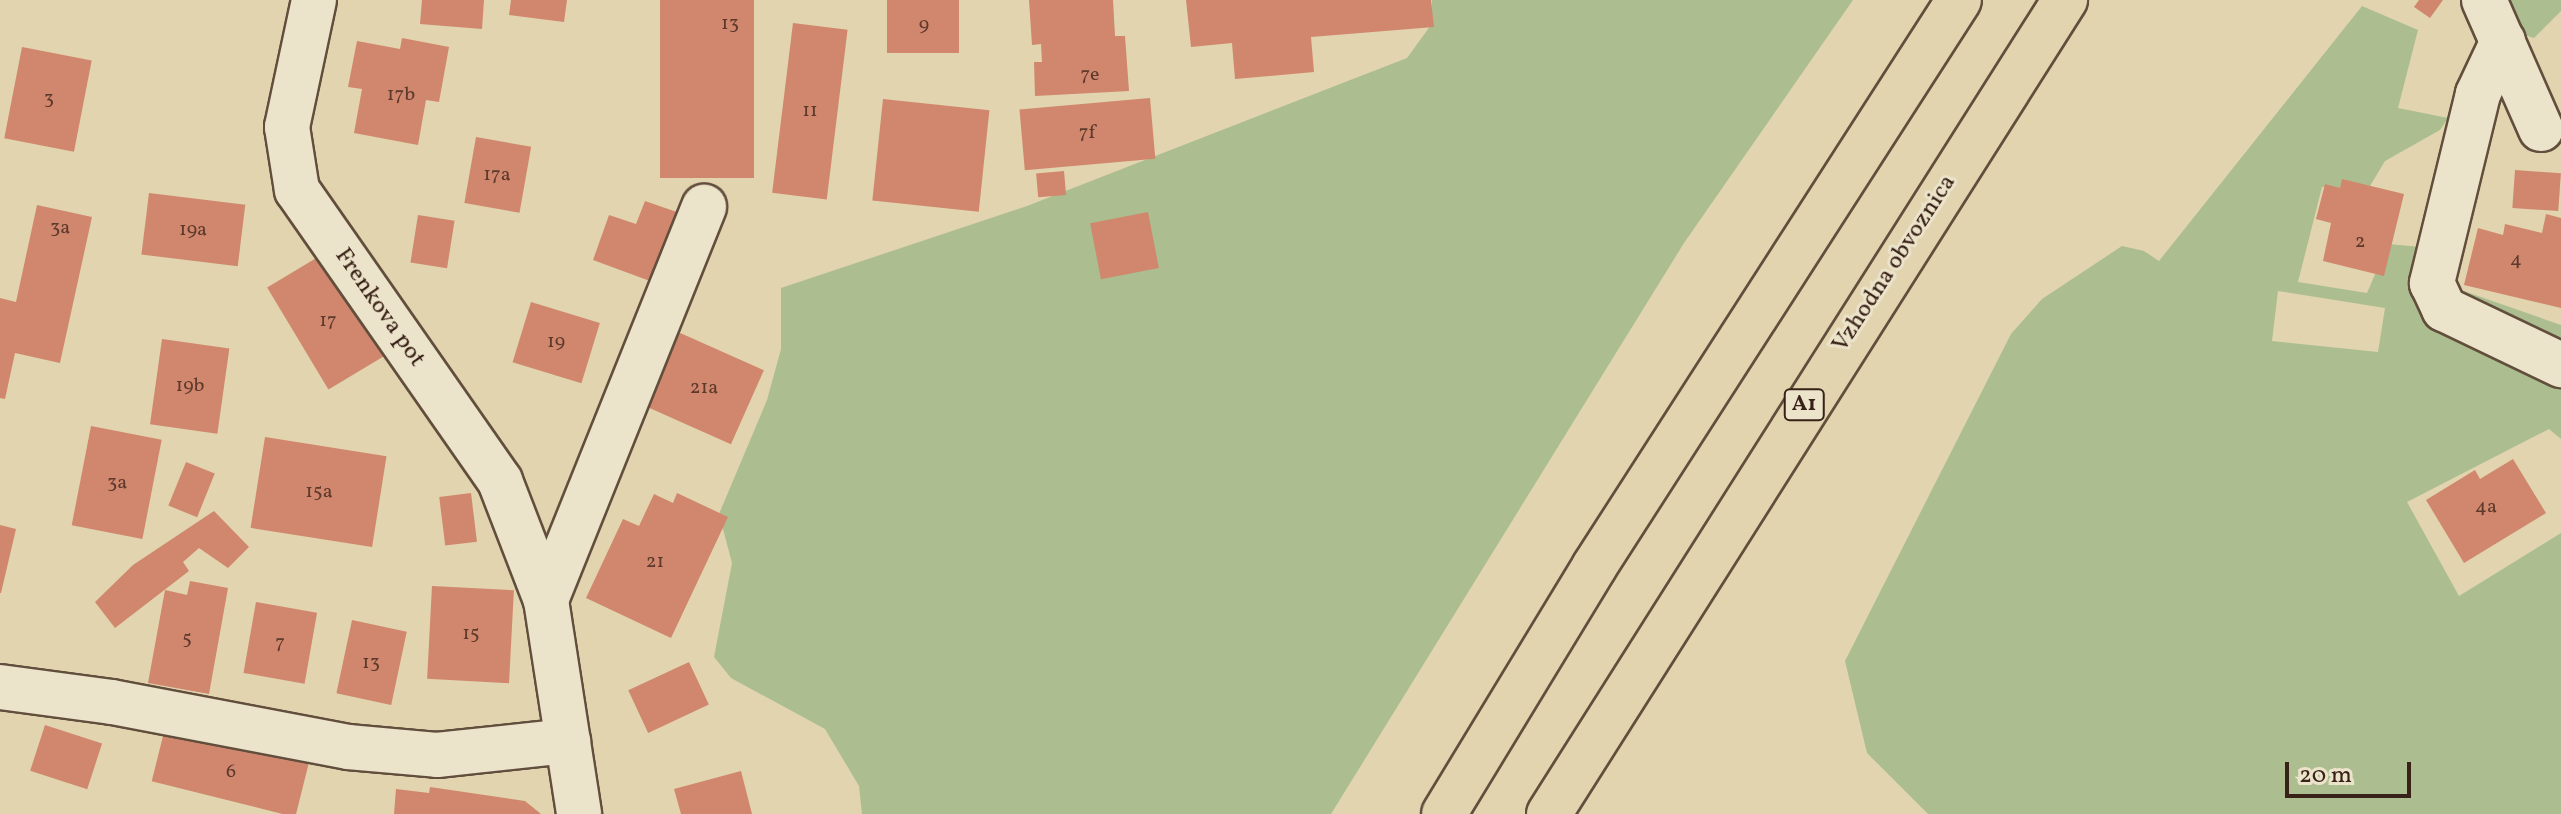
<!DOCTYPE html>
<style>
body{margin:0}
#map{position:relative;width:2561px;height:814px;overflow:hidden;background:#e1d4af;font-family:Vollkorn,serif}
div>[style]{position:absolute}
[style*='--x']{left:calc(var(--x)*1px);top:calc(var(--y)*1px);width:calc(var(--w)*1px);rotate:calc(var(--a)*1deg)}
.green>*{inset:0;background:#acbe90}
.building>*{inset:0;background:#d0876d;transform-origin:0 0}
.roads{filter:drop-shadow(2px 0 #624e3c) drop-shadow(-2px 0 #624e3c) drop-shadow(0 2px #624e3c) drop-shadow(0 -2px #624e3c)}
.minor>*{height:44px;margin:-22px;padding:0 22px;transform-origin:22px;border-radius:22px;background:#ece3cb}
.highway>*{height:44px;margin:-22px;padding:0 22px;transform-origin:22px;border-radius:22px;background:#e1d4af}
span{translate:-50% -50%;white-space:nowrap;text-align:center;line-height:1.15;-webkit-text-stroke:6px #ece3cb;paint-order:stroke}
.number-label{font-size:20px;color:#5e3a2c}
.number-label span{-webkit-text-stroke-width:0}
.shield-label span{padding:2px 6px;background:#ece3cb;border:2px solid;border-radius:6px;-webkit-text-stroke-width:0}
.shield-label{font-size:22px;color:#382116;font-weight:700}
.street-label{font-size:24px;color:#382116}
.scale{position:absolute;left:2285px;top:762px;width:126px;height:36px;box-sizing:border-box;border:4px solid #382116;border-top:0;padding-left:10px;font-size:24px;line-height:28px;white-space:nowrap;color:#382116;-webkit-text-stroke:6px #ece3cb;paint-order:stroke}
</style>
<div id="map">
<div class="green">
<div style="clip-path:polygon(1432px 0,1853px 0,1684px 243px,1331px 814px,862px 814px,859px 786px,825px 729px,731px 678px,714px 657px,732px 563px,719px 514px,767px 400px,781px 349px,781px 288px,1027px 206px,1407px 58px,1431px 25px)"></div>
<div style="clip-path:polygon(2488px 0,2561px 0,2561px 11px,2534px 38px,2504px 29px)"></div>
<div style="clip-path:polygon(evenodd,2362px 6px,2418px 30px,2398px 108px,2448px 118px,2440px 130px,2385px 161px,2367px 191px,2322px 187px,2298px 282px,2367px 293px,2388px 244px,2421px 247px,2418px 290px,2561px 376px,2561px 439px,2549px 429px,2407px 502px,2459px 596px,2561px 533px,2561px 814px,1928px 814px,1867px 753px,1845px 661px,2011px 334px,2042px 299px,2122px 246px,2144px 251px,2159px 261px,2362px 6px,2278px 291px,2385px 308px,2378px 352px,2272px 341px,2278px 291px)"></div>
<div style="clip-path:polygon(2458px 289px,2561px 325px,2561px 351px,2452px 300px)"></div>
</div>
<div class="building">
<div style="clip-path:polygon(422px 0,484px 0,482px 29px,420px 24px)"></div>
<div style="clip-path:polygon(511px 0,567px 0,564px 22px,509px 15px)"></div>
<div style="left:660px;top:0;width:94px;height:178px"></div>
<div style="left:887px;top:0;width:72px;height:53px"></div>
<div style="clip-path:polygon(1029px 0,1113px 0,1115px 36px,1125px 36px,1129px 91px,1035px 96px,1034px 62px,1042px 62px,1041px 44px,1032px 45px)"></div>
<div style="clip-path:polygon(1186px 0,1431px 0,1434px 27px,1311px 37px,1314px 72px,1235px 79px,1232px 43px,1191px 47px)"></div>
<div style="clip-path:polygon(2419px 0,2443px 0,2430px 18px,2414px 7px)"></div>
<div style="left:793px;top:23px;width:55px;height:171px;rotate:7deg"></div>
<div style="clip-path:polygon(402px 38px,449px 47px,439px 102px,426px 100px,418px 145px,354px 133px,362px 89px,348px 87px,357px 41px,400px 49px)"></div>
<div style="left:22px;top:47px;width:71px;height:93px;rotate:11deg"></div>
<div style="left:1150px;top:98px;width:61px;height:131px;rotate:85deg"></div>
<div style="left:883px;top:99px;width:107px;height:102px;rotate:6deg"></div>
<div style="left:476px;top:137px;width:56px;height:67px;rotate:10deg"></div>
<div style="left:2515px;top:170px;width:46px;height:38px;rotate:4deg"></div>
<div style="left:1064px;top:171px;width:24px;height:28px;rotate:85deg"></div>
<div style="clip-path:polygon(2342px 179px,2404px 194px,2384px 276px,2323px 261px,2331px 223px,2316px 219px,2325px 184px,2340px 188px)"></div>
<div style="left:149px;top:193px;width:97px;height:62px;rotate:7deg"></div>
<div style="clip-path:polygon(645px 201px,694px 218px,669px 288px,593px 260px,609px 215px,636px 224px)"></div>
<div style="clip-path:polygon(37px 205px,92px 217px,60px 363px,15px 353px,5px 399px,0 398px,0 298px,16px 302px)"></div>
<div style="left:1148px;top:212px;width:57px;height:59px;rotate:79deg"></div>
<div style="clip-path:polygon(2546px 214px,2561px 218px,2561px 308px,2464px 285px,2478px 228px,2503px 235px,2505px 224px,2542px 233px)"></div>
<div style="left:418px;top:215px;width:37px;height:48px;rotate:9deg"></div>
<div style="left:328px;top:251px;width:119px;height:71px;rotate:59deg"></div>
<div style="left:531px;top:302px;width:72px;height:63px;rotate:17deg"></div>
<div style="left:678px;top:332px;width:94px;height:81px;rotate:24deg"></div>
<div style="left:162px;top:339px;width:68px;height:86px;rotate:8deg"></div>
<div style="left:91px;top:426px;width:72px;height:101px;rotate:11deg"></div>
<div style="left:265px;top:437px;width:123px;height:92px;rotate:9deg"></div>
<div style="clip-path:polygon(2513px 459px,2546px 513px,2464px 563px,2426px 500px,2475px 470px,2480px 479px)"></div>
<div style="left:186px;top:462px;width:31px;height:47px;rotate:22deg"></div>
<div style="left:471px;top:493px;width:49px;height:32px;rotate:83deg"></div>
<div style="clip-path:polygon(677px 493px,728px 517px,671px 638px,586px 598px,623px 519px,639px 526px,654px 494px,673px 503px)"></div>
<div style="clip-path:polygon(214px 511px,249px 547px,228px 568px,199px 548px,183px 562px,189px 571px,115px 628px,95px 602px,133px 565px)"></div>
<div style="clip-path:polygon(0 525px,16px 529px,1px 593px,0 593px)"></div>
<div style="clip-path:polygon(190px 581px,228px 588px,209px 694px,148px 683px,165px 590px,187px 595px)"></div>
<div style="left:432px;top:586px;width:82px;height:93px;rotate:3deg"></div>
<div style="left:256px;top:602px;width:62px;height:72px;rotate:10deg"></div>
<div style="left:352px;top:620px;width:56px;height:75px;rotate:12deg"></div>
<div style="left:689px;top:662px;width:47px;height:67px;rotate:65deg"></div>
<div style="left:45px;top:725px;width:60px;height:48px;rotate:18deg"></div>
<div style="left:165px;top:728px;width:148px;height:55px;rotate:14deg"></div>
<div style="clip-path:polygon(741px 771px,752px 814px,681px 814px,674px 789px)"></div>
<div style="clip-path:polygon(430px 787px,525px 801px,541px 814px,394px 814px,396px 789px,429px 793px)"></div>
</div>
<div class="roads">
<div class="minor">
<div style="--x:314;--y:0;--w:130;--a:102"></div>
<div style="--x:287;--y:127;--w:64;--a:81"></div>
<div style="--x:297;--y:190;--w:355;--a:55.1"></div>
<div style="--x:500;--y:481;--w:128;--a:68.9"></div>
<div style="--x:546;--y:600;--w:217;--a:81.2"></div>
<div style="--x:2484;--y:0;--w:141;--a:66.2"></div>
<div style="--x:2503;--y:41;--w:59;--a:115.3"></div>
<div style="--x:2478;--y:94;--w:195;--a:103.7"></div>
<div style="--x:2432;--y:283;--w:29;--a:65"></div>
<div style="--x:2444;--y:309;--w:130;--a:25.6"></div>
<div style="--x:546;--y:600;--w:424;--a:-68.1"></div>
<div style="--x:0;--y:687;--w:113;--a:7.6"></div>
<div style="--x:112;--y:702;--w:240;--a:10.8"></div>
<div style="--x:348;--y:747;--w:89;--a:5.1"></div>
<div style="--x:437;--y:755;--w:132;--a:-6.1"></div>
</div>
<div class="highway">
<div style="--x:1444;--y:814;--w:289;--a:-58.7"></div>
<div style="--x:1594;--y:567;--w:674;--a:-57.23"></div>
<div style="--x:1549;--y:814;--w:964;--a:-57.63"></div>
</div>
</div>
<div class="number-label">
<span style="left:730px;top:24px">13</span>
<span style="left:924px;top:25px">9</span>
<span style="left:1090px;top:75px">7e</span>
<span style="left:401px;top:95px">17b</span>
<span style="left:49px;top:99px">3</span>
<span style="left:810px;top:111px">11</span>
<span style="left:1087px;top:133px">7f</span>
<span style="left:497px;top:175px">17a</span>
<span style="left:60px;top:228px">3a</span>
<span style="left:193px;top:230px">19a</span>
<span style="left:2360px;top:242px">2</span>
<span style="left:2516px;top:260px">4</span>
<span style="left:328px;top:321px">17</span>
<span style="left:556px;top:342px">19</span>
<span style="left:190px;top:386px">19b</span>
<span style="left:704px;top:388px">21a</span>
<span style="left:117px;top:483px">3a</span>
<span style="left:319px;top:492px">15a</span>
<span style="left:2486px;top:507px">4a</span>
<span style="left:655px;top:562px">21</span>
<span style="left:471px;top:634px">15</span>
<span style="left:187px;top:639px">5</span>
<span style="left:280px;top:643px">7</span>
<span style="left:371px;top:663px">13</span>
<span style="left:231px;top:772px">6</span>
</div>
<div class="shield-label">
<span style="left:1804px;top:405px">A1</span>
</div>
<div class="street-label">
<span style="left:1895px;top:264px;rotate:-57deg">Vzhodna obvoznica</span>
<span style="left:379px;top:308px;rotate:55deg">Frenkova pot</span>
</div>
<div class="scale">20 m</div>
</div>
